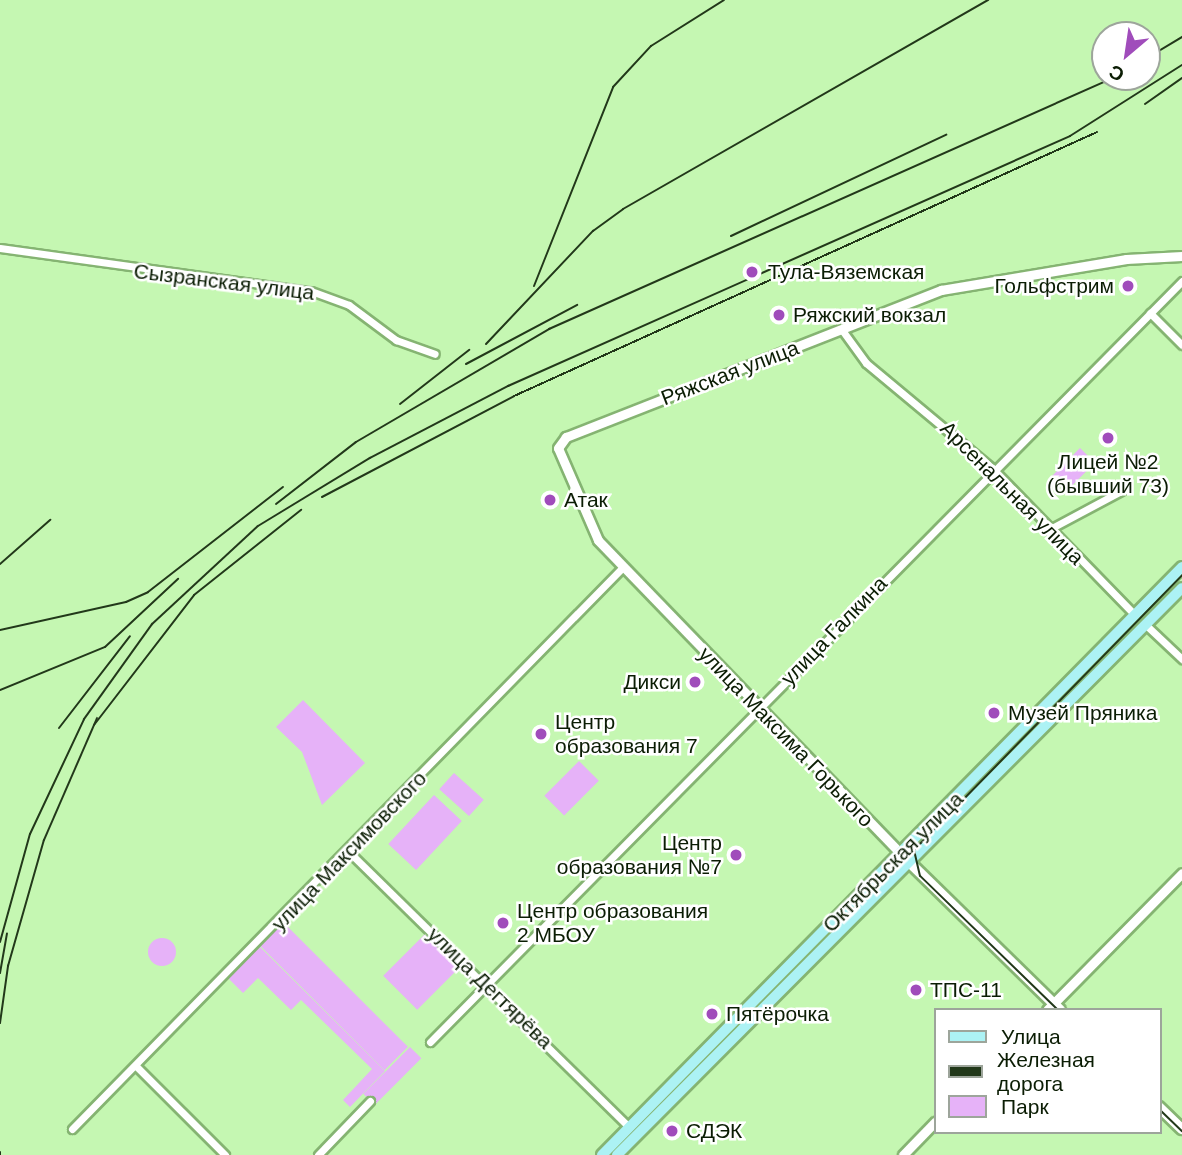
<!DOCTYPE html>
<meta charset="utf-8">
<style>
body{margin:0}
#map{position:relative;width:1182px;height:1155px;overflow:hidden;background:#c5f7b2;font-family:Arial,sans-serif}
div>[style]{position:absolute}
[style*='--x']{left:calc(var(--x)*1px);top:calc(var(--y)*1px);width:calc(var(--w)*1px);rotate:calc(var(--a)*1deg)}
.green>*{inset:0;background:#e6b2f8;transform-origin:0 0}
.round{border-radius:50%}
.roads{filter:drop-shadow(2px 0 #85b472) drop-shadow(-2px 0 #85b472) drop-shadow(0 2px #85b472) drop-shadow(0 -2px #85b472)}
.minor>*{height:7px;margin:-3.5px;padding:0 3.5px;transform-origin:3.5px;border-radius:3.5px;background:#fff}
.tertiary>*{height:9px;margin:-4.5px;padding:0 4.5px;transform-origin:4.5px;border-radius:4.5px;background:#fff}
.secondary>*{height:10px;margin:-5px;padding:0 5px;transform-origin:5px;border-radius:5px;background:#fff}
.primary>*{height:10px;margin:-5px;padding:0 5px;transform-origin:5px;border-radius:5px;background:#acf2f4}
.tram>*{height:2px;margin:-1px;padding:0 1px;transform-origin:1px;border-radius:1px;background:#22381a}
.rail>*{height:2px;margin:-1px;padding:0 1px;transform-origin:1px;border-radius:1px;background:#22381a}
.dots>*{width:19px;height:19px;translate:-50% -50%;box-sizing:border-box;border:4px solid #fff;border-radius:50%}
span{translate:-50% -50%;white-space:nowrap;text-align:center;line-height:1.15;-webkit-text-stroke:5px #fff;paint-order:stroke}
.poi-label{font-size:21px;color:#0b1d04}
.left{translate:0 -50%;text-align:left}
.right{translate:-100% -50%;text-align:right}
.street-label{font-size:21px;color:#0b1d04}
.legend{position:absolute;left:934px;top:1008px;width:228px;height:126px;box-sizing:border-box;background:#fff;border:2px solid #9da59b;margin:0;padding:9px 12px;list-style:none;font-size:21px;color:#0b1d04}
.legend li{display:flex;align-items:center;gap:14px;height:35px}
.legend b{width:35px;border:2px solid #9da59b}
.north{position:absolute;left:1091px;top:21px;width:70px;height:70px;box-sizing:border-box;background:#fff;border:2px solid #9da59b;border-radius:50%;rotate:209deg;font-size:19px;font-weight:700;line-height:28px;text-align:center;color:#0b1d04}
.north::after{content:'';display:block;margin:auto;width:24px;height:32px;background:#a04cbb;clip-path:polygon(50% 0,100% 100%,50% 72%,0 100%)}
</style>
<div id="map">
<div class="green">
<div style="left:1080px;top:448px;width:21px;height:41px;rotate:45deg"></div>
<div style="clip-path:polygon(303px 700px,365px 763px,322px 805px,302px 752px,276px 727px)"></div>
<div style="left:579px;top:761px;width:28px;height:49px;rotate:45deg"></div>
<div style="left:454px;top:773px;width:40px;height:22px;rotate:42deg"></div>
<div style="left:434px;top:795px;width:38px;height:67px;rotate:43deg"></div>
<div style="left:282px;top:921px;width:178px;height:33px;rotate:45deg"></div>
<div style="left:425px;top:934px;width:48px;height:59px;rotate:45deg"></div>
<div class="round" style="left:148px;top:938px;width:28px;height:28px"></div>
<div style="clip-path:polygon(258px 945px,385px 1071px,350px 1107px,343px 1100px,372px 1069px,301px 1000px,291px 1010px,258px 978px,243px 993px,227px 977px)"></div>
<div style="left:410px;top:1047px;width:16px;height:66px;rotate:45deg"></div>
</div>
<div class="roads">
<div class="minor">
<div style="--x:0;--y:248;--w:314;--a:7.9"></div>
<div style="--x:311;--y:291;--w:40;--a:20.2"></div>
<div style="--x:349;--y:305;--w:59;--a:36.7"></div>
<div style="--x:396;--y:340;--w:41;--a:19.7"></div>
<div style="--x:1150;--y:313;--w:45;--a:45"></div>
<div style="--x:842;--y:330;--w:41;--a:54"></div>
<div style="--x:866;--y:363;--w:164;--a:39.8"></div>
<div style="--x:992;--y:468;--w:205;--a:45.8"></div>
<div style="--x:1048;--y:530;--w:83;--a:-28.1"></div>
<div style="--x:1146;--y:625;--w:50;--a:43.4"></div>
<div style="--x:348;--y:851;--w:394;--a:44.5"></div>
<div style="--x:430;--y:1042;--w:1070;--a:-45.34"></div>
<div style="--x:136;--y:1066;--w:126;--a:45"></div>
<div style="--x:72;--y:1129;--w:786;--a:-45.57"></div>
<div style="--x:318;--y:1155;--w:75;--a:-46.1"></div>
</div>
<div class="tertiary">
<div style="--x:901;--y:854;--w:436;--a:-134"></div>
<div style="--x:598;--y:540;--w:100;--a:-113.5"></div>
<div style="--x:558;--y:448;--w:14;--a:-54"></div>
<div style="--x:566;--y:437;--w:403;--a:-21.4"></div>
<div style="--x:941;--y:290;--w:188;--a:-9.5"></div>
<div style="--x:1126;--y:259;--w:56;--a:-3.1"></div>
<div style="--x:1047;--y:1010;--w:192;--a:-45.4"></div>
<div style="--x:903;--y:1155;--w:46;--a:-45.9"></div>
</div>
<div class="secondary">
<div style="--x:909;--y:862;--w:211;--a:44.4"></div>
<div style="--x:1159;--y:1107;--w:32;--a:44"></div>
</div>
<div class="primary">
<div style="--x:602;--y:1155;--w:826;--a:-45.39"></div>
<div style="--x:617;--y:1155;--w:800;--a:-45.1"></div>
</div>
</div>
<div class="tram">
<div style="--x:1058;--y:1010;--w:192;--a:-135.8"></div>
<div style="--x:920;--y:876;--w:27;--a:-103"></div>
<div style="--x:914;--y:850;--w:384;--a:-45.7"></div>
<div style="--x:1159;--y:1109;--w:32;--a:44"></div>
</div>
<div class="rail">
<div style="--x:1147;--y:58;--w:41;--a:-31"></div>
<div style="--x:1145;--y:104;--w:45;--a:-35.1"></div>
<div style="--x:731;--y:236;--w:238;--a:-25.2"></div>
<div style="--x:534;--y:286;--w:214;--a:-68.3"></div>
<div style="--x:613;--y:87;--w:56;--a:-47.2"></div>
<div style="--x:651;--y:46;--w:86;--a:-32.2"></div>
<div style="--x:486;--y:344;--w:156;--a:-46.6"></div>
<div style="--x:593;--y:231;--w:37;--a:-36"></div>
<div style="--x:623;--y:209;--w:421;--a:-29.8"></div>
<div style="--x:466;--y:364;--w:126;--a:-28"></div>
<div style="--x:400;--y:404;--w:88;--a:-38"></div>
<div style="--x:322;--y:497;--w:217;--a:-27.7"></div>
<div style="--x:514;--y:396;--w:640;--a:-24.36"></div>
<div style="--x:276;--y:504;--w:101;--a:-37.8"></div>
<div style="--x:356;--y:442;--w:224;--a:-30.3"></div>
<div style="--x:549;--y:329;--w:620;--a:-24"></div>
<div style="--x:0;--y:564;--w:67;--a:-41.3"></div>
<div style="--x:0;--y:630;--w:129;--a:-12.5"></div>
<div style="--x:126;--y:602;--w:24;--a:-24"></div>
<div style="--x:148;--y:592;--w:171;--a:-37.9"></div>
<div style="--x:0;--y:690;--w:113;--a:-22.3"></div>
<div style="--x:105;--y:647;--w:100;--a:-43"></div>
<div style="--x:94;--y:725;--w:164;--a:-52.4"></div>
<div style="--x:194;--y:595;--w:137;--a:-38.5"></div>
<div style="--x:59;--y:728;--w:116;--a:-52.3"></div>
<div style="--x:0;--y:942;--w:112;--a:-74.5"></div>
<div style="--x:30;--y:834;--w:127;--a:-64.8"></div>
<div style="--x:84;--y:719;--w:117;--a:-54.4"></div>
<div style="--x:152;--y:624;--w:144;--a:-42.8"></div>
<div style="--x:258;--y:526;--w:131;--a:-31.3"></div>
<div style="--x:370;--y:458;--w:156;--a:-27.6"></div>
<div style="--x:508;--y:386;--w:615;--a:-23.98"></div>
<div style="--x:1070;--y:136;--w:133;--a:-32.4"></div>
<div style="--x:0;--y:973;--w:40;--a:-80"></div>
<div style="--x:0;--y:1023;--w:58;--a:-82"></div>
<div style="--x:8;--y:966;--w:131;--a:-74.1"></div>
<div style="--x:44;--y:840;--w:133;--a:-66.5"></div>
<div style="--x:0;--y:1152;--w:3;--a:90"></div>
</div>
<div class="dots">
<div style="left:752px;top:272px;background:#a04cbb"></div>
<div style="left:1128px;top:286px;background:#a04cbb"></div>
<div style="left:779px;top:315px;background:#a04cbb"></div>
<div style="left:1108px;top:438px;background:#a04cbb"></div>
<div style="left:550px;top:500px;background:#a04cbb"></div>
<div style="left:695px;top:682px;background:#a04cbb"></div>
<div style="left:994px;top:713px;background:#a04cbb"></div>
<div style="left:541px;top:734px;background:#a04cbb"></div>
<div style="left:736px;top:855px;background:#a04cbb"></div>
<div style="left:503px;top:923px;background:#a04cbb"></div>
<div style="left:916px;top:990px;background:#a04cbb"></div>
<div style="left:712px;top:1014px;background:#a04cbb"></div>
<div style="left:672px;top:1131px;background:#a04cbb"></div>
</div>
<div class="poi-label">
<span class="left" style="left:768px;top:272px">Тула-Вяземская</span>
<span class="right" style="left:1114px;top:286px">Гольфстрим</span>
<span class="left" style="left:793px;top:315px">Ряжский вокзал</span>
<span style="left:1108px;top:474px">Лицей №2<br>(бывший 73)</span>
<span class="left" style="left:564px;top:500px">Атак</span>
<span class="right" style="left:681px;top:682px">Дикси</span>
<span class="left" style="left:1008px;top:713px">Музей Пряника</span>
<span class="left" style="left:555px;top:734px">Центр<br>образования 7</span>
<span class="right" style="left:722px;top:855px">Центр<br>образования №7</span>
<span class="left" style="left:517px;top:923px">Центр образования<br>2 МБОУ</span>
<span class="left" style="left:930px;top:990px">ТПС-11</span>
<span class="left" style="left:726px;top:1014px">Пятёрочка</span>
<span class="left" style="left:686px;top:1131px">СДЭК</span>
</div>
<div class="street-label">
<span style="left:224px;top:282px;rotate:7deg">Сызранская улица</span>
<span style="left:730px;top:373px;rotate:-21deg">Ряжская улица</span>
<span style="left:1012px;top:493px;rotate:45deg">Арсенальная улица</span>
<span style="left:834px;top:631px;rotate:-46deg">улица Галкина</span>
<span style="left:786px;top:737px;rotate:46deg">улица Максима Горького</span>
<span style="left:349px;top:851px;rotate:-46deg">улица Максимовского</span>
<span style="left:893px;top:862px;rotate:-45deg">Октябрьская улица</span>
<span style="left:490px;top:988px;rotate:44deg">улица Дегтярёва</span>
</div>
<ul class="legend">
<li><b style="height:9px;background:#acf2f4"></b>Улица</li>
<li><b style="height:9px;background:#22381a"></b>Железная дорога</li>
<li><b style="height:19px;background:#e6b2f8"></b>Парк</li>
</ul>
<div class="north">С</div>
</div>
